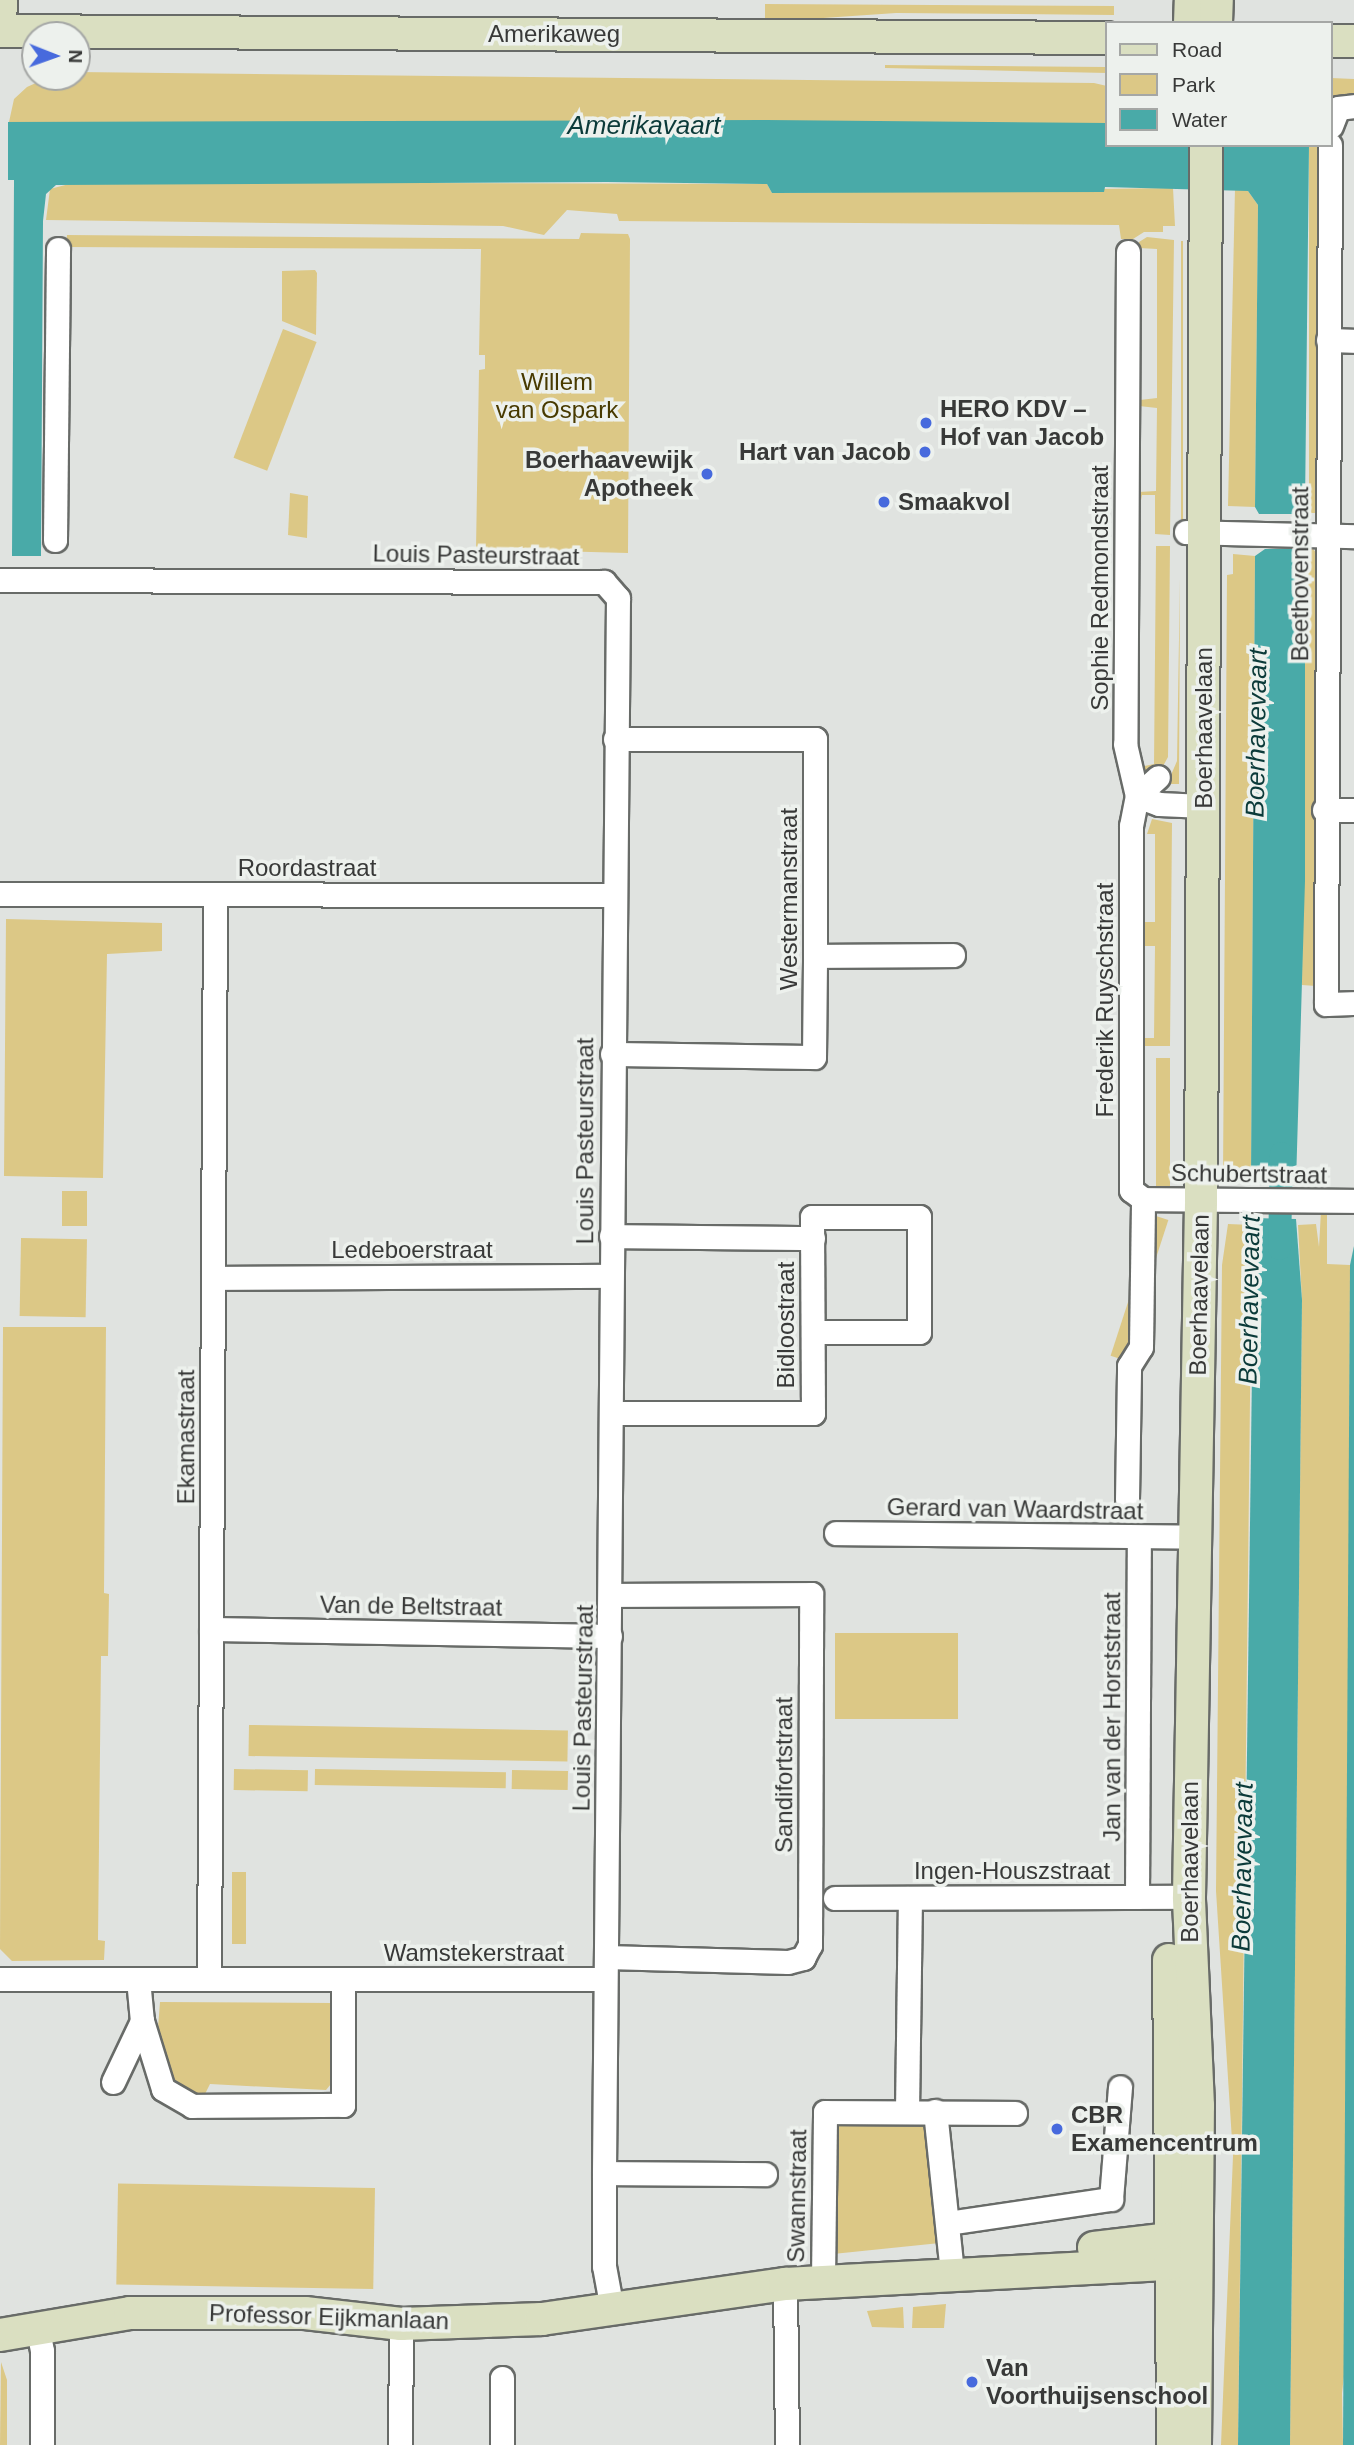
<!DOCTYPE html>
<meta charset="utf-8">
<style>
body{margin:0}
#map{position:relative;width:1354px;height:2445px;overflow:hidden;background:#e0e3e0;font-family:Helvetica,sans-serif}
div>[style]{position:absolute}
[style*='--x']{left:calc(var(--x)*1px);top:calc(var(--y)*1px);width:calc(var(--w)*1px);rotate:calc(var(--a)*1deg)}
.green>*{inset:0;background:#dcc886;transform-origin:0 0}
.water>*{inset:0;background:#49aaa8}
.pier>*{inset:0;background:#e0e3e0;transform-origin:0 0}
.canal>*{height:23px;margin:-11.5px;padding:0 11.5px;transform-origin:11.5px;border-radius:11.5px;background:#49aaa8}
.roads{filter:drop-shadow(2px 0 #686b68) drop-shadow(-2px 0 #686b68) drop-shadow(0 2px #686b68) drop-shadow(0 -2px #686b68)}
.street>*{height:23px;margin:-11.5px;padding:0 11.5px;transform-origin:11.5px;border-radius:11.5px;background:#fff}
.secondary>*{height:32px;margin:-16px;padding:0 16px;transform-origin:16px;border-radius:16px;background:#dadfc1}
.dots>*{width:19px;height:19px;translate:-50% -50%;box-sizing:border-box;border:4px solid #edf1ed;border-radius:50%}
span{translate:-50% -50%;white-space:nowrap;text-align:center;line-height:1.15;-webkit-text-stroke:7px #edf1ed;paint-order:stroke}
.street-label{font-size:24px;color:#383938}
.park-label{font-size:24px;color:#483a00}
.poi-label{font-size:24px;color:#383938;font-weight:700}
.left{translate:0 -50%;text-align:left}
.right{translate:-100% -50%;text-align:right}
.water-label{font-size:26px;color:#0b3a39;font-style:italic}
.legend{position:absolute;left:1105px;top:21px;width:228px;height:126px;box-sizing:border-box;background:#edf1ed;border:2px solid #a5a7a5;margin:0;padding:9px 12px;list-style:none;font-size:21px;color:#383938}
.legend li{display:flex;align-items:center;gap:14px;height:35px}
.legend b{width:35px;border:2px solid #a5a7a5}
.north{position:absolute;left:21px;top:21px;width:70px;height:70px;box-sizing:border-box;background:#edf1ed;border:2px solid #a5a7a5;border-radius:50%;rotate:91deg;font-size:19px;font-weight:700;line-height:28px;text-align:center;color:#383938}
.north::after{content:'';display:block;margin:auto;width:24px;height:32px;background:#476add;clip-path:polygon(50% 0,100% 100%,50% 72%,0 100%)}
</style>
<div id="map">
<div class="green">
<div style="clip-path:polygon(765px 4px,1114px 6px,1114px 15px,896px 13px,765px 22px)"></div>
<div style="clip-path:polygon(885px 65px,1107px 67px,1107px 73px,885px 68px)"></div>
<div style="clip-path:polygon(77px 72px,1094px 83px,1107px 86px,1107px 123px,9px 122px,14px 99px,27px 87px,49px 77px,77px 77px)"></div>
<div style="clip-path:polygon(1331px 78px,1354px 79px,1354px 101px,1337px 100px,1331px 94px)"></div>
<div style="left:1309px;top:145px;width:13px;height:368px"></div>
<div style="clip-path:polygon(77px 182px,767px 184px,772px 193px,1173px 188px,1175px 226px,1163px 226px,1163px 232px,1144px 232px,1133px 239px,1121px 239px,1119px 225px,619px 221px,617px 214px,567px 210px,544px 235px,503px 226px,46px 220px,50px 189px)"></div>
<div style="clip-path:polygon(1235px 188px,1248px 191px,1258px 205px,1255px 507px,1228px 506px)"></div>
<div style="clip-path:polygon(581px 233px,628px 234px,630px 239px,628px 553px,476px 549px,479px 370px,485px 369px,485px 355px,479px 355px,481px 249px,66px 247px,67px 235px,579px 239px)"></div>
<div style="clip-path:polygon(1147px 237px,1174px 240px,1170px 535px,1155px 534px,1155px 495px,1142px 495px,1139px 512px,1139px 492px,1156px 491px,1157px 408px,1139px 406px,1140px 400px,1157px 398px,1157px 249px,1139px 248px,1139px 242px)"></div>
<div style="left:1181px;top:241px;width:2px;height:283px"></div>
<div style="clip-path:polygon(315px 270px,317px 273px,316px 335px,282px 321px,282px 271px)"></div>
<div style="left:283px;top:329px;width:36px;height:138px;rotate:21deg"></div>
<div style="clip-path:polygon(290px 493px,308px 496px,307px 538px,288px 535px)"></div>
<div style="clip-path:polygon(1156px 546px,1170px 546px,1168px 757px,1162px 768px,1145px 776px,1140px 767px,1154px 764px)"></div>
<div style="clip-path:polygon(1301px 549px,1313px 549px,1319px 556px,1316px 986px,1302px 985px,1305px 556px)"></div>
<div style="clip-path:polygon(1233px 554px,1255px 556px,1251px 1176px,1239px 1177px,1223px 1177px,1227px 575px,1233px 574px)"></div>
<div style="clip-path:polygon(1180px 577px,1179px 784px,1160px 784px,1171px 775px,1177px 761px)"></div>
<div style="clip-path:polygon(1152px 819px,1172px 823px,1170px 1046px,1139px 1046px,1138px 1038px,1154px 1038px,1155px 946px,1135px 946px,1139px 922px,1155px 922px,1155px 834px,1147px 834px)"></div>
<div style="clip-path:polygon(6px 919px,162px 923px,162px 951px,107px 954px,103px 1178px,4px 1176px)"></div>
<div style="left:1156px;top:1058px;width:14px;height:128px"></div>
<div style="left:62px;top:1191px;width:25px;height:35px"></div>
<div style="clip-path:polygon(1321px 1211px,1327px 1211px,1327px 1264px,1350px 1265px,1347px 2348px,1342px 2393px,1343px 2445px,1290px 2445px,1302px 1300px,1298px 1225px,1316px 1224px,1319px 1247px)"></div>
<div style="left:1156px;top:1216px;width:13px;height:147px;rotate:18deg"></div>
<div style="clip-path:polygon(1228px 1224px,1252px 1225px,1238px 2445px,1221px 2445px,1233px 2156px,1216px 1891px,1222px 1265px)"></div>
<div style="left:21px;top:1238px;width:66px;height:78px;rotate:1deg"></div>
<div style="clip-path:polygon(3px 1327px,106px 1327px,104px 1593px,109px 1594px,108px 1656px,101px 1656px,98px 1940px,105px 1941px,104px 1960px,12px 1961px,0 1949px)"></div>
<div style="left:835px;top:1633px;width:123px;height:86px"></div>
<div style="left:249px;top:1725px;width:319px;height:31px;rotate:1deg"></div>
<div style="left:234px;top:1769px;width:74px;height:21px;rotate:1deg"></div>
<div style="left:315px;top:1769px;width:191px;height:16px;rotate:1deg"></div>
<div style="left:512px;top:1770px;width:56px;height:19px;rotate:1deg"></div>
<div style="left:232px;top:1872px;width:14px;height:72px"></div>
<div style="clip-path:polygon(160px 2002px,332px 2003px,331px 2084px,326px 2090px,210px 2084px,201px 2102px,169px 2081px,158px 2028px)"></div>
<div style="clip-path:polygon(921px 2118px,929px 2130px,940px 2243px,833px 2254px,834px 2131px,841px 2121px)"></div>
<div style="left:375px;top:2188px;width:101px;height:257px;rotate:91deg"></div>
<div style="clip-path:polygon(946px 2304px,944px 2328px,912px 2328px,913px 2307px)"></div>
<div style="clip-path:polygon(903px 2307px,904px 2328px,872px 2327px,867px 2311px)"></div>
<div style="clip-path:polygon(1px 2362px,7px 2380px,7px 2445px,0 2445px)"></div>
</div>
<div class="water">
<div style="clip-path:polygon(766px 120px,1107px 123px,1107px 145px,1309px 145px,1305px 507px,1296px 514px,1296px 549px,1305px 555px,1305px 881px,1296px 1183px,1254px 1183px,1251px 1176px,1255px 556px,1265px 549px,1265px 514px,1259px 514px,1255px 507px,1258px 205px,1248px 191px,1105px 187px,1104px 192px,772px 193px,767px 184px,607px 182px,56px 185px,46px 194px,43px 221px,41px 556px,12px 556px,14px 180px,0 180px,0 122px)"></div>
<div style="clip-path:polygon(1254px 1218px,1296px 1219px,1302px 1300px,1290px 2445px,1238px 2445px)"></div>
<div style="clip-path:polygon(1354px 1246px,1354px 2445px,1343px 2445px,1350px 1265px)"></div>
</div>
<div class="pier">
<div style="left:0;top:118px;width:8px;height:65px"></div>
<div style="left:1262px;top:514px;width:37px;height:35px"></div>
</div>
<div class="canal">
<div style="--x:1279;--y:1248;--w:95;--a:-88.8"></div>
</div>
<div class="roads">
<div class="street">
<div style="--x:1331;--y:126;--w:19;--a:-69"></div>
<div style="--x:1338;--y:108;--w:16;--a:-7"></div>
<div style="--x:1330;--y:145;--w:859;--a:90.27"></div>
<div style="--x:1326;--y:1004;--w:28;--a:-2"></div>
<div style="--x:1128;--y:252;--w:492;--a:90.3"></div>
<div style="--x:1125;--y:744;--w:53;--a:77"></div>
<div style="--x:1137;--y:796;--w:23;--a:20"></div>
<div style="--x:1159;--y:804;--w:45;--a:2.5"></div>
<div style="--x:1328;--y:340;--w:26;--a:2"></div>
<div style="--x:1186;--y:532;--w:168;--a:1.4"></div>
<div style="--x:55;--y:540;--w:291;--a:-89.4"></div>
<div style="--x:0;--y:580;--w:604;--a:0.19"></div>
<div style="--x:604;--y:582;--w:21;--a:49"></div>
<div style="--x:618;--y:598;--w:1575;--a:90.51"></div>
<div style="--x:604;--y:2173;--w:93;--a:90"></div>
<div style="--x:604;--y:2266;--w:44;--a:79.5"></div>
<div style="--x:1324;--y:810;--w:30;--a:0"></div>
<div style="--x:0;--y:894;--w:614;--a:0.09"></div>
<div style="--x:815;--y:956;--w:138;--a:-0.4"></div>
<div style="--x:612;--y:1054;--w:202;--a:0.9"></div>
<div style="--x:814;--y:1057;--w:101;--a:-89.4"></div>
<div style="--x:815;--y:956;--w:217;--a:-90"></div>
<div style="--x:815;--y:739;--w:200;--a:180"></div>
<div style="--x:1143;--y:1199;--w:15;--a:-143"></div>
<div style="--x:1131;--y:1190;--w:364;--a:-90"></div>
<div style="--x:1131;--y:826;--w:31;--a:-79"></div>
<div style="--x:1137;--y:796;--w:28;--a:-42"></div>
<div style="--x:1143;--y:1199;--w:211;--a:0.5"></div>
<div style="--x:611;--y:1236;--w:202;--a:0.6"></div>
<div style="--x:213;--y:1278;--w:398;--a:-0.3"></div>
<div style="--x:611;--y:1413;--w:202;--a:0"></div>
<div style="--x:813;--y:1413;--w:196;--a:-90.3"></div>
<div style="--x:812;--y:1217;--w:107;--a:0"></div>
<div style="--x:919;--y:1217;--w:115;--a:90"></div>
<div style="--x:919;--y:1332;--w:106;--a:180"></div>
<div style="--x:1127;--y:1499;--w:133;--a:-89.1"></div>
<div style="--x:1129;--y:1366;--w:22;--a:-58"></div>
<div style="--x:1141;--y:1347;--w:148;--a:-89.2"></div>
<div style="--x:836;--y:1533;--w:357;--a:0.6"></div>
<div style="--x:211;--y:1629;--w:399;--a:1"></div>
<div style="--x:1137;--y:1897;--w:360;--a:-89.7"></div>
<div style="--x:835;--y:1898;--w:354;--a:-0.2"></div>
<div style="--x:606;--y:1957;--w:182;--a:1.6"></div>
<div style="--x:788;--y:1962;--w:16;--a:-15"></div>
<div style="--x:803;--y:1958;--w:15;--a:-62"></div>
<div style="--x:810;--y:1945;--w:351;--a:-89.8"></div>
<div style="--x:811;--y:1594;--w:201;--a:179.7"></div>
<div style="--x:0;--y:1979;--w:605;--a:0"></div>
<div style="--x:138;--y:1979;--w:42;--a:84.6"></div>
<div style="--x:142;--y:2021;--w:71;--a:72.8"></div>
<div style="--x:163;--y:2089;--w:34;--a:30"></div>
<div style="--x:192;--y:2106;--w:151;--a:-0.4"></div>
<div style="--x:343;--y:2105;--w:126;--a:-90"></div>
<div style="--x:209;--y:1979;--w:1084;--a:-89.68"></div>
<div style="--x:113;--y:2082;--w:68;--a:-64.6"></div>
<div style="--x:907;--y:2111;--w:213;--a:-89.2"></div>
<div style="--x:935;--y:2111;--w:162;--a:84"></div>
<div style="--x:604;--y:2173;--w:161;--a:0.4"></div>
<div style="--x:948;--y:2223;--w:165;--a:-8.4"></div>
<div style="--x:1111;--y:2199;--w:112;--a:-85.4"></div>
<div style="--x:823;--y:2280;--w:168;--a:-89.3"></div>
<div style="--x:825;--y:2112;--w:190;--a:0.3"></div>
<div style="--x:785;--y:2284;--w:161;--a:89.3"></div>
<div style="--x:38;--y:2330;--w:21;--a:79"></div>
<div style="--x:42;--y:2351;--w:94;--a:90"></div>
<div style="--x:502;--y:2378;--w:67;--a:90"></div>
<div style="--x:400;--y:2445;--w:121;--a:-89.5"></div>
</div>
<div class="secondary">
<div style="--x:0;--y:21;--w:21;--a:-87"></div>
<div style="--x:1190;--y:23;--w:23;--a:-88"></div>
<div style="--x:1216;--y:23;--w:23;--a:-88"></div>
<div style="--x:0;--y:31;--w:1107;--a:0.36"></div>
<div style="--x:1331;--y:41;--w:23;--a:0"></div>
<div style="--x:1169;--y:1960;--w:484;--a:89.5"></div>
<div style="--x:1094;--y:2248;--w:77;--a:-6.8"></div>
<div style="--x:1170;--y:2239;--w:18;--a:22"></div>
<div style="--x:0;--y:2335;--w:132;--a:-9.6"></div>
<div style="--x:130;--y:2313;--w:175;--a:0"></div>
<div style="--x:305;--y:2313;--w:97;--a:6.5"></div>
<div style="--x:401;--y:2324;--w:141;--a:-2"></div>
<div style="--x:542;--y:2319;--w:246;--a:-8.2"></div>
<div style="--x:785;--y:2284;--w:386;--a:-3"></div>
<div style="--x:1170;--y:2264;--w:19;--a:-25"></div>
<div style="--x:1195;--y:2445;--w:339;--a:-89.5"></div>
<div style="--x:1198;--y:2106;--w:209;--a:-92.5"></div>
<div style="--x:1189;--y:1897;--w:697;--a:-89.01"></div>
<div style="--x:1201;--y:1200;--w:1055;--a:-89.73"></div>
</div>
</div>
<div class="dots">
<div style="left:926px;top:423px;background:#476add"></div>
<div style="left:925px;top:452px;background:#476add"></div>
<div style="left:707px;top:474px;background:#476add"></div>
<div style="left:884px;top:502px;background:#476add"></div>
<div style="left:1057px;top:2129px;background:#476add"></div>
<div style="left:972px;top:2382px;background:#476add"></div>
</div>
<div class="street-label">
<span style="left:554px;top:34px">Amerikaweg</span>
<span style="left:476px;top:555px;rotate:1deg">Louis Pasteurstraat</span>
<span style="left:1300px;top:574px;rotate:-90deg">Beethovenstraat</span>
<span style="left:1100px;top:588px;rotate:-90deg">Sophie Redmondstraat</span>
<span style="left:1204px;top:728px;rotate:-90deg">Boerhaavelaan</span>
<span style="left:307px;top:868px">Roordastraat</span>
<span style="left:789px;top:899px;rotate:-90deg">Westermanstraat</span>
<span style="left:1105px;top:1000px;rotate:-90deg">Frederik Ruyschstraat</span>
<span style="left:585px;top:1141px;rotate:-90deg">Louis Pasteurstraat</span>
<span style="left:1249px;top:1174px;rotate:1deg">Schubertstraat</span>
<span style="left:412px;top:1250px">Ledeboerstraat</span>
<span style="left:1199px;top:1295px;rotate:-89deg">Boerhaavelaan</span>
<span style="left:786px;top:1325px;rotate:-90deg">Bidloostraat</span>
<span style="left:186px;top:1437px;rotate:-90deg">Ekamastraat</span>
<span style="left:1015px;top:1509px;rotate:1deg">Gerard van Waardstraat</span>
<span style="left:411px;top:1606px;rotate:1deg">Van de Beltstraat</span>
<span style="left:583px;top:1708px;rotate:-89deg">Louis Pasteurstraat</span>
<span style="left:1112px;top:1717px;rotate:-90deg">Jan van der Horststraat</span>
<span style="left:784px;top:1775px;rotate:-90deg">Sandifortstraat</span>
<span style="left:1190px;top:1862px;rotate:-90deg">Boerhaavelaan</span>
<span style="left:1012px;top:1871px">Ingen-Houszstraat</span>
<span style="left:474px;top:1953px">Wamstekerstraat</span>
<span style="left:797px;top:2196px;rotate:-89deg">Swannstraat</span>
<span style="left:329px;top:2317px;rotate:2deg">Professor Eijkmanlaan</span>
</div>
<div class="park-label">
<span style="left:557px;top:396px">Willem<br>van Ospark</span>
</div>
<div class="poi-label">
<span class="left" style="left:940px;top:423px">HERO KDV –<br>Hof van Jacob</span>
<span class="right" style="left:911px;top:452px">Hart van Jacob</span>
<span class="right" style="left:693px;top:474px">Boerhaavewijk<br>Apotheek</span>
<span class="left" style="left:898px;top:502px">Smaakvol</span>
<span class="left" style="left:1071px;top:2129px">CBR<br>Examencentrum</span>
<span class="left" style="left:986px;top:2382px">Van<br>Voorthuijsenschool</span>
</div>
<div class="water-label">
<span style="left:644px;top:126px">Amerikavaart</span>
<span style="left:1257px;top:733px;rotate:-89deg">Boerhavevaart</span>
<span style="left:1250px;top:1300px;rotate:-89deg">Boerhavevaart</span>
<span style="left:1243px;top:1867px;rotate:-89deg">Boerhavevaart</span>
</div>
<ul class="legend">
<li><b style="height:9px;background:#dadfc1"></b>Road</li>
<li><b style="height:19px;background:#dcc886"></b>Park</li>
<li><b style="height:19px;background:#49aaa8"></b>Water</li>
</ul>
<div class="north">N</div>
</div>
